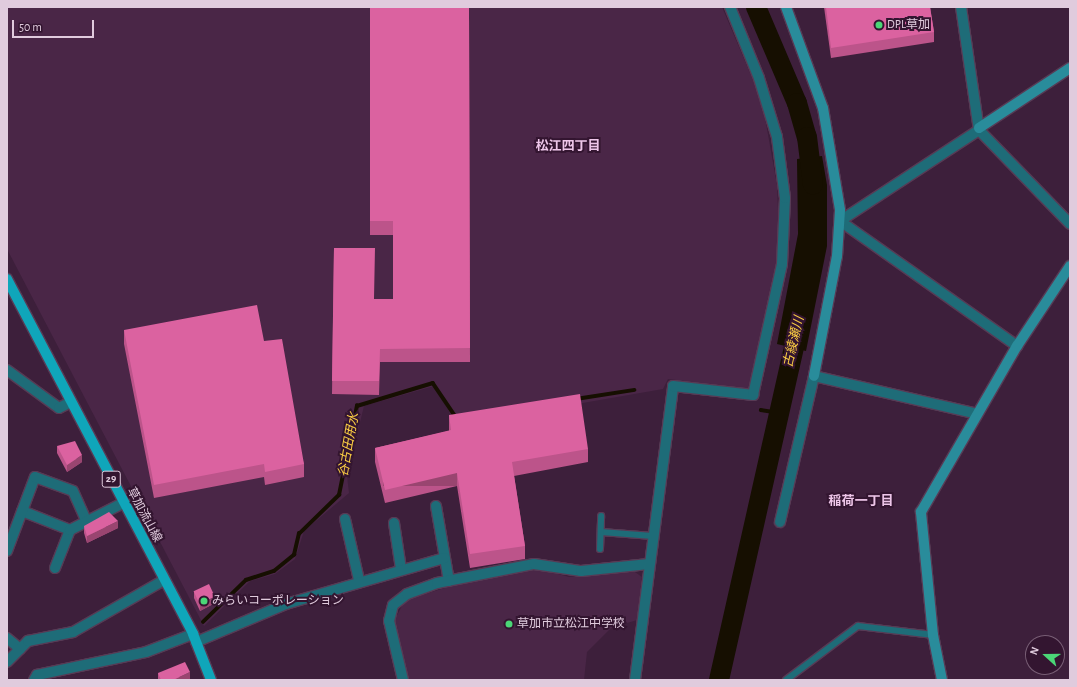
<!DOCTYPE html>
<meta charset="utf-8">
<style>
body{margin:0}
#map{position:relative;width:1077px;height:687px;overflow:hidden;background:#3d1f3b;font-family:"Alegreya Sans","Noto Sans JP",sans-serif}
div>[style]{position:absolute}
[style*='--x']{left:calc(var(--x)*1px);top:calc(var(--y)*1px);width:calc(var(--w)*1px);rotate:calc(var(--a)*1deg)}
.built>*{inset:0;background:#4a2647}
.water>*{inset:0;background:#160f01}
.stream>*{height:3.5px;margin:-1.75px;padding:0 1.75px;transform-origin:1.75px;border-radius:1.75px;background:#160f01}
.river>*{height:20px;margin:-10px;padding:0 10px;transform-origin:10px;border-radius:10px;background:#160f01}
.roads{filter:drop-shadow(1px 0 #573b55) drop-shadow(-1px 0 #573b55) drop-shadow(0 1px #573b55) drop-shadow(0 -1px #573b55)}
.lane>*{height:6px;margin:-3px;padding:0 3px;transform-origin:3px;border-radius:3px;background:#1e6c78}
.street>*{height:10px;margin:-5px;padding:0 5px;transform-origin:5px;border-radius:5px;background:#1e6c78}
.secondary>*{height:10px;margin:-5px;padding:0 5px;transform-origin:5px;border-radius:5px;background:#298c9b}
.primary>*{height:10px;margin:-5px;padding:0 5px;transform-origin:5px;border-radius:5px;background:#0fa6ba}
.wall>*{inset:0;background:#bc548a}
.shaded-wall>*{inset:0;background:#994570;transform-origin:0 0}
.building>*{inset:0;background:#db62a0;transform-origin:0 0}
.dots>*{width:11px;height:11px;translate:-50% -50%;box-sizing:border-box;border:2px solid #331530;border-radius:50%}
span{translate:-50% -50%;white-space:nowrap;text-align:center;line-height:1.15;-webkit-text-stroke:4px #331530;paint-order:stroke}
.shield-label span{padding:1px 3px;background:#331530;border:1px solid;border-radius:3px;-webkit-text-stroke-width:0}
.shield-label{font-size:11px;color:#e0cbdd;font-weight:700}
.poi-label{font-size:12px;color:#e0cbdd}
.left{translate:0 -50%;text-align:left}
.street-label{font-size:12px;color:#e0cbdd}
.neighbourhood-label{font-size:13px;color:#eec6e9;font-weight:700}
.water-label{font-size:13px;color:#fccf43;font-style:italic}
.frame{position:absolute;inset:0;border:8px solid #e0cbdd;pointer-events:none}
.north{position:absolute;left:1025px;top:635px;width:40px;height:40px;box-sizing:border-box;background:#331530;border:1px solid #785e75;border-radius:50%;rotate:291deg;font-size:11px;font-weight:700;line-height:16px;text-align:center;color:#e0cbdd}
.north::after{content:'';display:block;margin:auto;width:14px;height:18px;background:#4bd677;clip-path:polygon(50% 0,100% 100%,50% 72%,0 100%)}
.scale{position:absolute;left:12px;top:20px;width:82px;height:18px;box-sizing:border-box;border:2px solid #e0cbdd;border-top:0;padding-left:5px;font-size:12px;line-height:14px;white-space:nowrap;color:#e0cbdd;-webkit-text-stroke:3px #331530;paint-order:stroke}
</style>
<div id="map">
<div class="built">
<div style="clip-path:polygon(7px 7px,722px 7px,762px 101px,777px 185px,779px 237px,775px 280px,748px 389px,668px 379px,663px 389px,457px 425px,434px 386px,364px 406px,347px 476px,349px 493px,304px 531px,295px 559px,275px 574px,250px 581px,204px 626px,7px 249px)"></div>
<div style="clip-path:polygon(540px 569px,569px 577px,632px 570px,642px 577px,637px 620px,611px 628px,587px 652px,584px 680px,407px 680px,394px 621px,405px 600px,461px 583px)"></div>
</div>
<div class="water">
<div style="clip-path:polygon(822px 156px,827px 185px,827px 246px,806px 351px,777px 344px,798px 234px,797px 159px)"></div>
</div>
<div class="stream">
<div style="--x:576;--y:399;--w:59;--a:-8.8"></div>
<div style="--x:761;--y:410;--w:18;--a:9"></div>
<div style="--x:203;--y:622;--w:60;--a:-44.3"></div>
<div style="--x:246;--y:580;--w:29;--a:-18"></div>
<div style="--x:274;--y:571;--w:26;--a:-39"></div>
<div style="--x:294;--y:555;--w:22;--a:-77"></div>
<div style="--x:299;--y:534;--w:56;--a:-44.3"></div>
<div style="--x:339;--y:495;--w:91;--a:-78.6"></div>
<div style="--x:357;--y:406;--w:79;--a:-16.8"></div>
<div style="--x:433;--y:383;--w:40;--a:56"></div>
</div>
<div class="river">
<div style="--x:756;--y:7;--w:104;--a:66.9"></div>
<div style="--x:797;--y:103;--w:35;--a:74"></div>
<div style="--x:807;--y:137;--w:48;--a:82.9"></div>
<div style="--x:719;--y:680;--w:367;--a:-77.3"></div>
</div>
<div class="roads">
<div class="lane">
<div style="--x:601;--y:532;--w:52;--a:4.4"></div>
<div style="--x:600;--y:549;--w:33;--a:-88"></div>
<div style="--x:786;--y:680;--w:90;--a:-36.9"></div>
<div style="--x:858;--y:626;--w:76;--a:6.8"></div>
</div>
<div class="street">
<div style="--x:961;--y:7;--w:124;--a:81.7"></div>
<div style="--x:979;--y:130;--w:131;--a:45.9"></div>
<div style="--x:979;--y:130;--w:166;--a:146.8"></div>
<div style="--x:840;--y:221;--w:217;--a:35.2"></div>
<div style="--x:7;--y:370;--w:64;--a:36.2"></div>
<div style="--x:59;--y:408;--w:13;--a:-27"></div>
<div style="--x:436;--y:506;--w:76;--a:80.2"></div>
<div style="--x:22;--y:511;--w:52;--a:21.6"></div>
<div style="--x:345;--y:519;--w:63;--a:77.1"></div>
<div style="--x:780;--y:522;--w:150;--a:-76.9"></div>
<div style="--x:814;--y:376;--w:167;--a:13.1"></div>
<div style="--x:394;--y:523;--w:47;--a:81.3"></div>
<div style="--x:7;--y:551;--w:79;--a:-69.3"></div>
<div style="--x:35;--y:477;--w:40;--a:20.2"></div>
<div style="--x:73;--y:491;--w:34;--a:66"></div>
<div style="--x:55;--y:568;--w:41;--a:-68.5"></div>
<div style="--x:70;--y:530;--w:59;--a:-27"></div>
<div style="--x:7;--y:638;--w:17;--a:40"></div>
<div style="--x:196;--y:642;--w:98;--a:-22.9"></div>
<div style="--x:286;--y:604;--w:165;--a:-16.2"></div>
<div style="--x:7;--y:662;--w:30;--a:-45"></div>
<div style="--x:28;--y:641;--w:46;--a:-11.3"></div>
<div style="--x:73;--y:632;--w:105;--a:-29.7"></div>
<div style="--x:34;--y:680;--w:6;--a:-59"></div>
<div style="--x:37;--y:675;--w:111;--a:-11.9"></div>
<div style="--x:146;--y:652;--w:50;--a:-21"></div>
<div style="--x:403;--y:680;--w:61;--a:-103.3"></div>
<div style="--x:389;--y:621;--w:16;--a:-76"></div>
<div style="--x:393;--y:605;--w:18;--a:-38"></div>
<div style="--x:407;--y:594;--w:32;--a:-20"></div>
<div style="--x:437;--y:583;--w:99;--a:-11.1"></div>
<div style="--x:534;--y:564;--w:48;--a:8.5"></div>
<div style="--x:581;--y:571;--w:68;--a:-5.9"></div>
<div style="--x:635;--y:680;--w:296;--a:-82.6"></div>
<div style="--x:673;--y:386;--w:81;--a:6.4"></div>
<div style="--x:753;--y:395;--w:134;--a:-77.5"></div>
<div style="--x:782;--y:264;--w:66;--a:-87.4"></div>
<div style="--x:785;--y:198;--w:62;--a:-97.5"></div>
<div style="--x:777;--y:137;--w:62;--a:-107"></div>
<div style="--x:759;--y:78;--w:77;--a:-112.2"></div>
</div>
<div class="secondary">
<div style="--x:786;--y:7;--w:108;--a:69.9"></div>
<div style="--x:823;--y:108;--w:103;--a:80.5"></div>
<div style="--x:840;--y:210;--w:46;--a:93.7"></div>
<div style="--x:837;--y:256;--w:122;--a:100.9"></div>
<div style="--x:979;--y:128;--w:109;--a:-33.4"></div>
<div style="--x:942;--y:680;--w:46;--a:-101.3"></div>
<div style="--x:933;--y:635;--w:124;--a:-95.6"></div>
<div style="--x:921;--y:512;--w:192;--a:-60"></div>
<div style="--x:1017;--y:346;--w:96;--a:-56.5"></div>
</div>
<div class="primary">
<div style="--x:7;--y:279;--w:401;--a:62.3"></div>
<div style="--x:193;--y:634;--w:49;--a:68.6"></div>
</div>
</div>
<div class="wall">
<div style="clip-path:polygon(370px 7px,469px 7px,470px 362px,380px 362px,379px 395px,332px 394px,334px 248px,374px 299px,393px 299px,393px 235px,370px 235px)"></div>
<div style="clip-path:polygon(824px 7px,930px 7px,934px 32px,934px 42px,831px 58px)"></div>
<div style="clip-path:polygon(124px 330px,264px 341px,304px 464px,304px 477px,265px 485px,264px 477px,154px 498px,124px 344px)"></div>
<div style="clip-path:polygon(449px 415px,588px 449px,588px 462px,514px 476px,525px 546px,525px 559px,470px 568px,457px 486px,385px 503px,375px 462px,375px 448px,449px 431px)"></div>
<div style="clip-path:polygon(57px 446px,82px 462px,67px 472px,57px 453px)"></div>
<div style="clip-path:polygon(84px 526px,118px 528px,87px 543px,84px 533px)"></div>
<div style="clip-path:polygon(194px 591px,215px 603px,200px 611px,194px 598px)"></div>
<div style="clip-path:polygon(158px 673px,190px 679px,188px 680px,158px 680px)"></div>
</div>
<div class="shaded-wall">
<div style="clip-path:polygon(82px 455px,82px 462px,67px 472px,67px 465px)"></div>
<div style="left:457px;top:473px;width:13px;height:74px;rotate:90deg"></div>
<div style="clip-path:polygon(118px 521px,118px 528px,87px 543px,87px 536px)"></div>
<div style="clip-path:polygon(215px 597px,215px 603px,200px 611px,200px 604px)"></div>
<div style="clip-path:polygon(190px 672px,190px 679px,188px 680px,173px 680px)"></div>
</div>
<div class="building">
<div style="clip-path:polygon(370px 7px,469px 7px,470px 348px,380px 349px,379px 381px,332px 381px,334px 248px,375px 248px,374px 299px,393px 299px,393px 221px,370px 221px)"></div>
<div style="clip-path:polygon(826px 7px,930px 7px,934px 32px,831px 48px)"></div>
<div style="clip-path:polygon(257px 305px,264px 341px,282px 339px,304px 464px,265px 472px,264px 464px,154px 485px,124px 330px)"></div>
<div style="clip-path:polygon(580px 394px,588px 449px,512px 462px,525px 546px,470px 554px,457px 473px,385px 490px,375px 448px,451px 430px,449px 415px)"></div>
<div style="clip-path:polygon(75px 441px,82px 455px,67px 465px,57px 446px)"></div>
<div style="clip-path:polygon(109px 512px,118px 521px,87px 536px,84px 526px)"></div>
<div style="left:209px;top:584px;width:14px;height:17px;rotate:65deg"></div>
<div style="clip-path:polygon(185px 662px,190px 672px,173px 680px,161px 680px,158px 673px)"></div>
</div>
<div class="dots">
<div style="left:879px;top:25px;background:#4bd677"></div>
<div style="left:204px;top:601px;background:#4bd677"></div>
<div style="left:509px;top:624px;background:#4bd677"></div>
</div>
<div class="shield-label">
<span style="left:111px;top:479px">29</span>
</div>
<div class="poi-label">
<span class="left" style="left:887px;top:25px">DPL草加</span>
<span class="left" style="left:212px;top:601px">みらいコーポレーション</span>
<span class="left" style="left:517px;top:624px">草加市立松江中学校</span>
</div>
<div class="street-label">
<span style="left:144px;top:515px;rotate:62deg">草加流山線</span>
</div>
<div class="neighbourhood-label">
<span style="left:568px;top:147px">松江四丁目</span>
<span style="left:861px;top:502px">稲荷一丁目</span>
</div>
<div class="water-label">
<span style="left:795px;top:342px;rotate:-77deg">古綾瀬川</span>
<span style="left:350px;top:445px;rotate:-80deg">谷古田用水</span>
</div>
<div class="frame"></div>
<div class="north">N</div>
<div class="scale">50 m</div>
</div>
